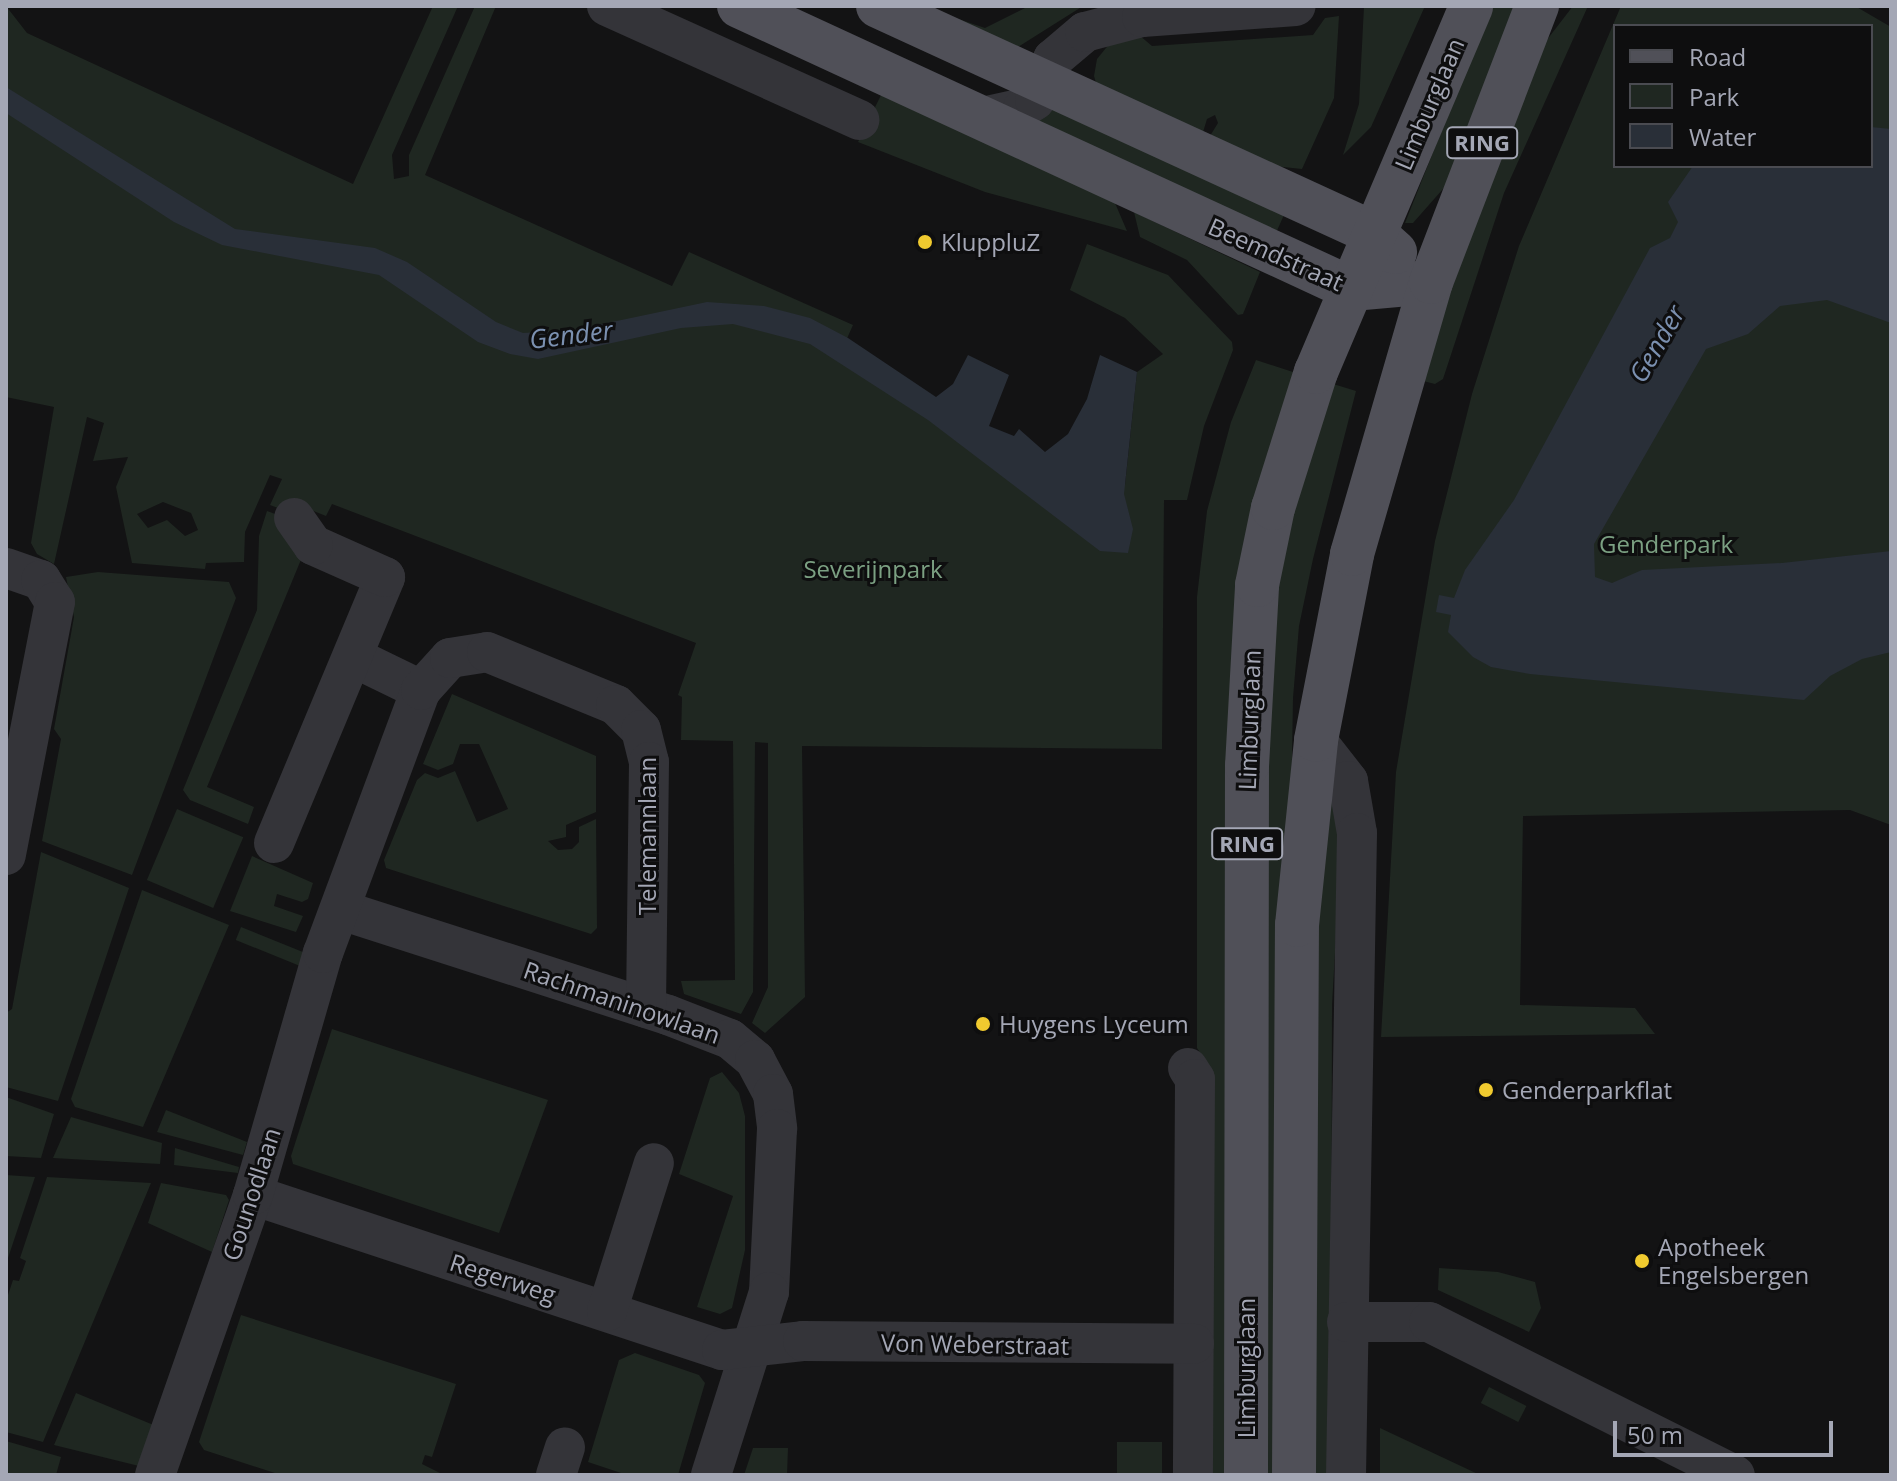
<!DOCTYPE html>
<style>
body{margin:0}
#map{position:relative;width:1897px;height:1481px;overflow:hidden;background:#131314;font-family:"Open Sans",sans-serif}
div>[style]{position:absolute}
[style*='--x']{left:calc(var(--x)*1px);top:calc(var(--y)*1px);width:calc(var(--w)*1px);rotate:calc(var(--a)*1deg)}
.green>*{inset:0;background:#1f2721;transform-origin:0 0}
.water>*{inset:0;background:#292f38}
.minor>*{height:40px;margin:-20px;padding:0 20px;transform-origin:20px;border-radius:20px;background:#343439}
.major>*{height:44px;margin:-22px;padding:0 22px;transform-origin:22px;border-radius:22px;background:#505058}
.dots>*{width:22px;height:22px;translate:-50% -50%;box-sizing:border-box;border:4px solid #0e0e0f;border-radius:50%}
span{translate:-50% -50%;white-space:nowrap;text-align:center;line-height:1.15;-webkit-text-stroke:6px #0e0e0f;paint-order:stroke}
.shield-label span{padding:2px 6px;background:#0e0e0f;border:2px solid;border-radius:6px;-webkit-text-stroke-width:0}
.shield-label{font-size:22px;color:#a4a7b5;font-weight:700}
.street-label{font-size:24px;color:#a4a7b5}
.poi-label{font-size:24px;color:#a4a7b5}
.left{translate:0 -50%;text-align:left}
.park-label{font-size:24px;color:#7ba082}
.water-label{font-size:26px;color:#7b90b0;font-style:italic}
.frame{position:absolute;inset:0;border:8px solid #a4a7b5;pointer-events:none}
.legend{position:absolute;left:1613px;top:24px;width:260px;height:144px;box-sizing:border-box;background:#0e0e0f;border:2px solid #4a4b51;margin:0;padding:10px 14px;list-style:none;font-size:24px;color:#a4a7b5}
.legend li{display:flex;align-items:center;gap:16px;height:40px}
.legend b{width:40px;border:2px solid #4a4b51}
.scale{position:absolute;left:1613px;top:1421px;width:220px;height:36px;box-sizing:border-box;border:4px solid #a4a7b5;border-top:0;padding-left:10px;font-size:24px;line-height:28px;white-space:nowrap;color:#a4a7b5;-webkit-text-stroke:6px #0e0e0f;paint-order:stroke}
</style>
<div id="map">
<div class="green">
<div style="clip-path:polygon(evenodd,6px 6px,27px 33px,353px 184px,433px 6px,458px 6px,392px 155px,394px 179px,409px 176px,409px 155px,475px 6px,496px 6px,425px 175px,672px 286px,689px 252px,853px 325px,845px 343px,1002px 439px,1125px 485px,1137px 372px,1163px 354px,1125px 318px,1070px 290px,1087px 244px,1168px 275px,1232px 342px,1233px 350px,1204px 426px,1187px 500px,1164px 500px,1162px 749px,802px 746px,805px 997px,765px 1033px,752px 1023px,768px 987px,768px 743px,755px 742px,753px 992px,741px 1014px,684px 994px,681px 981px,735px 980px,733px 741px,681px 740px,682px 697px,678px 695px,696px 643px,332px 504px,326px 516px,296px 504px,291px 513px,270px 505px,282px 479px,270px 475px,245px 532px,244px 562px,206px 563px,205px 569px,132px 563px,116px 487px,128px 457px,93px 461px,104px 423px,87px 417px,54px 564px,37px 554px,31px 543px,54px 407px,6px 397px,6px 6px,163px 502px,191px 513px,198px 530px,185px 536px,167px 520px,148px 528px,137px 514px,163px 502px)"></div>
<div style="clip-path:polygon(920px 6px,985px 28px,1029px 6px,1083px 6px,1015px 49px)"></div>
<div style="clip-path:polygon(1364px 6px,1425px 6px,1371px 127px,1343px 155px,1359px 104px)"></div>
<div style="clip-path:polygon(1491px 6px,1518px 6px,1450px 181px,1413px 223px,1405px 223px)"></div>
<div style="clip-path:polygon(1573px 6px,1588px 6px,1504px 193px,1443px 379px,1435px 384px,1419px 380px,1536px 54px)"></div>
<div style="clip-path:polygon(evenodd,1621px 6px,1855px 6px,1891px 27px,1891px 825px,1850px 810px,1523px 816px,1520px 1005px,1635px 1008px,1655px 1034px,1381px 1037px,1396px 772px,1435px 541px,1472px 394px,1519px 246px,1621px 6px,1615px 26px,1871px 26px,1871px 166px,1615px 166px,1615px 26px)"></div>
<div style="clip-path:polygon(1339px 16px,1334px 98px,1302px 169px,1274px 166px,1205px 144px,1218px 123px,1215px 115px,1207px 119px,1200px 142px,1097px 86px,1094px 76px,1097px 59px,1110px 43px,1139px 35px,1152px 46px,1313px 35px,1325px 18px)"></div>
<div style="clip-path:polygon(883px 91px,1115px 203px,1127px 231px,985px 192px,858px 142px)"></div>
<div style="clip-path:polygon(1053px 103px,1284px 215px,1275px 235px,1030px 120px)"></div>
<div style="clip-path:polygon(1134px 212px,1260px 272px,1243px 314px,1238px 315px,1187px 260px,1140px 237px)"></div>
<div style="clip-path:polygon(1256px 360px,1296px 373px,1278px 424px,1229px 1475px,1210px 1475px,1208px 1065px,1197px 1048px,1197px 597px,1207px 511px,1231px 422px)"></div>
<div style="clip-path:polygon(1330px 383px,1356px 391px,1313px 559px,1299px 626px,1293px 698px,1280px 1475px,1263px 1475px,1264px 792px,1276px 578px)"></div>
<div style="clip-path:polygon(267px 511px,289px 519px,305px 550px,207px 787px,254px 807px,248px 824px,190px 800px,183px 790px,257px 610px,259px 536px)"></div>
<div style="clip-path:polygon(98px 572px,229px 582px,236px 598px,132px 875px,42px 841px,61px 739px,54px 729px,74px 617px,66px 577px)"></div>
<div style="clip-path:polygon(452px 694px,596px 756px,596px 812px,566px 825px,566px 837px,548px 841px,558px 850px,572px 849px,579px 842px,579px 827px,596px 819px,597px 928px,591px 934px,386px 868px,384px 860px,417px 780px,425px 773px,438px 778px,455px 771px,477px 822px,508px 809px,479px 744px,460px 744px,453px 764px,438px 770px,423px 764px)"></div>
<div style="clip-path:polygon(1330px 795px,1343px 812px,1332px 1005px,1331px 1475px,1313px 1475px,1316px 950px)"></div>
<div style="left:177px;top:809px;width:72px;height:77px;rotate:23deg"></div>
<div style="clip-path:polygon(41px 852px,129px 888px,58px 1101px,6px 1087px,6px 1013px,12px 1009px)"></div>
<div style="clip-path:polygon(252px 856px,313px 883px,308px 899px,302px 902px,277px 894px,274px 906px,303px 916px,296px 932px,230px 911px)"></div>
<div style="clip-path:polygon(142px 890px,229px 925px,143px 1127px,75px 1107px,71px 1099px)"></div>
<div style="left:241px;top:927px;width:72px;height:14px;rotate:22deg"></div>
<div style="clip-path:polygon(332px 1029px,548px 1100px,499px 1233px,293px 1164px,291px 1156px)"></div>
<div style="clip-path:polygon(722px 1072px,739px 1093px,745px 1116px,745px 1250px,732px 1308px,720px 1314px,697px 1307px,733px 1196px,679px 1174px,710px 1078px)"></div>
<div style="clip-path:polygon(6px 1097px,54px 1114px,41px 1158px,6px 1156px)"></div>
<div style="clip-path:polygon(166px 1110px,247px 1142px,243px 1155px,157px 1132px)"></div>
<div style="clip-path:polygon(71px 1117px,162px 1143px,160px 1164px,53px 1158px)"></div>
<div style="clip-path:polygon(175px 1148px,239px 1167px,238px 1173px,174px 1165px)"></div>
<div style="clip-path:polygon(6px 1175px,35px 1177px,6px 1264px)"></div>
<div style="clip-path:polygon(47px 1177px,151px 1183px,43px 1442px,6px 1432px,6px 1301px,13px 1280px,19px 1281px,26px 1261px,20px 1258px)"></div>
<div style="clip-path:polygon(161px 1183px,226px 1195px,229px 1200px,212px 1252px,148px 1223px)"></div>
<div style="clip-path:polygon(1439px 1268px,1498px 1272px,1535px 1282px,1541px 1308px,1529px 1332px,1438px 1290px)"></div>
<div style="clip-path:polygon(241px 1315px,456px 1384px,432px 1457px,425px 1455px,422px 1464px,444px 1475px,281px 1475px,204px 1450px,199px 1442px)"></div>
<div style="clip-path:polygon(635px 1353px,699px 1375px,705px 1383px,678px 1475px,627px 1475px,588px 1462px,619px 1360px)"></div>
<div style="left:1489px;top:1387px;width:42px;height:18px;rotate:27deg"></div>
<div style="clip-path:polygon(76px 1393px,156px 1426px,143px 1467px,54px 1445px)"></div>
<div style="clip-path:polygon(1380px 1428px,1480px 1475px,1380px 1475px)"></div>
<div style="clip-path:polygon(6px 1441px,61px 1457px,56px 1475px,6px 1475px)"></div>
<div style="left:1162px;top:1442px;width:33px;height:45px;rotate:90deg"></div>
<div style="clip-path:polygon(753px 1448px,788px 1448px,787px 1475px,744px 1475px)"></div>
</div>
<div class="water">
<div style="clip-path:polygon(6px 87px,235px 229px,375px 248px,407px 262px,496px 322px,523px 333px,574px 330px,707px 302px,764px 306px,810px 318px,848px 338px,936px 397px,953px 384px,968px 355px,1009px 375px,989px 426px,1014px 436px,1019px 429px,1045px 452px,1068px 434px,1087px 399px,1100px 355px,1137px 372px,1124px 494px,1133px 529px,1128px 553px,1100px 551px,928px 420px,810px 344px,733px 324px,681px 328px,538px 359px,510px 354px,478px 342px,379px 275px,222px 245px,174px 222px,6px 113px)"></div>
<div style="clip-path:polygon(1871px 127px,1891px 129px,1891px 323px,1827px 300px,1780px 306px,1748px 334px,1706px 349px,1594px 544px,1595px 577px,1612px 583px,1642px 570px,1782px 563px,1891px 551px,1891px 652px,1862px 659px,1830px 676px,1804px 700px,1530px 674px,1491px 667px,1473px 657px,1448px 632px,1451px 615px,1436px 612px,1439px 595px,1454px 598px,1465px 570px,1514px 500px,1650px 248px,1670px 238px,1678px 222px,1668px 202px,1693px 166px,1871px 166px)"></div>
</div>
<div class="minor">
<div style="--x:607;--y:6;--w:277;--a:24.3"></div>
<div style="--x:978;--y:118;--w:46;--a:-12.5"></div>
<div style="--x:1023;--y:108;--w:14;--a:-34"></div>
<div style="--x:1035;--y:100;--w:45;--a:-66.3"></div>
<div style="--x:1053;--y:59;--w:42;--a:-40.2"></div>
<div style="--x:1085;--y:32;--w:59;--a:-14.7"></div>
<div style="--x:1142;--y:17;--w:154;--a:-4.1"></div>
<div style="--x:6;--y:568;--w:37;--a:19"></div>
<div style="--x:41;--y:580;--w:26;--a:58"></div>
<div style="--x:55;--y:602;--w:258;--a:101"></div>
<div style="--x:353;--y:657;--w:76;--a:25.9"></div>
<div style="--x:1316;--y:740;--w:52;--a:52"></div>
<div style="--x:1348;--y:781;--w:53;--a:80.2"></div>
<div style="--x:1357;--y:833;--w:642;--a:90.98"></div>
<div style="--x:274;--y:843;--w:288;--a:-67.3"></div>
<div style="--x:385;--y:577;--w:79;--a:-156"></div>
<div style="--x:313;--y:545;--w:33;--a:-125"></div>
<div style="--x:341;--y:910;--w:343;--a:17.8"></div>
<div style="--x:668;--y:1015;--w:66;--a:21.2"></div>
<div style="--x:730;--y:1039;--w:33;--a:40"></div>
<div style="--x:755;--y:1060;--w:38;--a:62"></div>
<div style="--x:773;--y:1094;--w:35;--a:83"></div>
<div style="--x:777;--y:1129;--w:163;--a:92.8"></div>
<div style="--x:769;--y:1292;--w:192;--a:107.6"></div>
<div style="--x:1188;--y:1068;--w:13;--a:58"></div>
<div style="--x:1195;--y:1079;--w:396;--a:90.3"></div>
<div style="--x:253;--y:1195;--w:494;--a:18.3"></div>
<div style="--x:722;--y:1350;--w:81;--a:-6.3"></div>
<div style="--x:803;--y:1341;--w:391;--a:0.4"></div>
<div style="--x:607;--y:1311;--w:155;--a:-72.4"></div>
<div style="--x:1347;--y:1322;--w:82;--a:0"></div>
<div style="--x:1429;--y:1322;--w:342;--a:26.6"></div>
<div style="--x:155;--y:1475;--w:297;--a:-70.7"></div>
<div style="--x:253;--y:1195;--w:252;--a:-73.9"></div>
<div style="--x:323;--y:953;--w:281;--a:-69.6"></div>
<div style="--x:421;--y:690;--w:43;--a:-47.8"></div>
<div style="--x:450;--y:658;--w:37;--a:-9"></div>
<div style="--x:487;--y:652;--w:139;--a:22.3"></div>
<div style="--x:616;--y:705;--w:35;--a:45"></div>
<div style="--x:641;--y:730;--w:33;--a:76"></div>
<div style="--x:649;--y:762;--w:246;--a:90.7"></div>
<div style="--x:556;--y:1475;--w:29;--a:-72"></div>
</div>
<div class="major">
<div style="--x:739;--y:6;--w:675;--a:24.78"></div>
<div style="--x:1352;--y:289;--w:79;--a:-5.1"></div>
<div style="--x:878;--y:6;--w:547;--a:24.64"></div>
<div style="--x:1375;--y:234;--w:27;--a:42"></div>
<div style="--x:1246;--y:1475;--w:709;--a:-89.92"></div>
<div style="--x:1247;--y:766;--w:181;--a:-86.8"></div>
<div style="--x:1257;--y:585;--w:79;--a:-78.3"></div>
<div style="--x:1273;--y:508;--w:143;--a:-72.5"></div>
<div style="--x:1316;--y:372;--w:397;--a:-67"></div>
<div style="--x:1294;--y:1475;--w:550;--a:-89.69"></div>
<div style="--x:1297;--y:925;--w:186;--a:-84.1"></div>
<div style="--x:1316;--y:740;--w:189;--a:-79"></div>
<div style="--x:1352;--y:554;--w:283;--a:-73.8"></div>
<div style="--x:1431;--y:282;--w:296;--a:-69"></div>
</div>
<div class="dots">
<div style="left:925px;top:242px;background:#f0ca2f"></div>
<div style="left:983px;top:1024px;background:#f0ca2f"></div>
<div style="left:1486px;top:1090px;background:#f0ca2f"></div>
<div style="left:1642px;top:1261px;background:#f0ca2f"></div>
</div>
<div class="shield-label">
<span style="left:1482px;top:143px">RING</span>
<span style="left:1247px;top:844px">RING</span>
</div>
<div class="street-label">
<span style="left:1429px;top:104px;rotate:-67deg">Limburglaan</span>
<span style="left:1276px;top:254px;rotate:24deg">Beemdstraat</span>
<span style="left:1249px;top:720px;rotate:-88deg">Limburglaan</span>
<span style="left:647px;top:836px;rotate:-90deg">Telemannlaan</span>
<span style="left:622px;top:1002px;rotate:19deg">Rachmaninowlaan</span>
<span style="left:251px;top:1194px;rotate:-72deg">Gounodlaan</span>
<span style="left:503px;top:1278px;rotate:18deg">Regerweg</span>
<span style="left:975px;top:1344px;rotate:1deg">Von Weberstraat</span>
<span style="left:1246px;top:1368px;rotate:-90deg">Limburglaan</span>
</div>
<div class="poi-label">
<span class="left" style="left:941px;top:242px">KluppluZ</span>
<span class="left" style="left:999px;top:1024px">Huygens Lyceum</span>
<span class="left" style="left:1502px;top:1090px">Genderparkflat</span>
<span class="left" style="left:1658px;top:1261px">Apotheek<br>Engelsbergen</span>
</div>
<div class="park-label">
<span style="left:1666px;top:544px">Genderpark</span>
<span style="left:873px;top:569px">Severijnpark</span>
</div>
<div class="water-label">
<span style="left:571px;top:335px;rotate:-7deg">Gender</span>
<span style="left:1657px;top:344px;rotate:-60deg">Gender</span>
</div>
<div class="frame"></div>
<ul class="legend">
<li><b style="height:10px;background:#505058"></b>Road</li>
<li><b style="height:22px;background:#1f2721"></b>Park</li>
<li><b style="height:22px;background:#292f38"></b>Water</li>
</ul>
<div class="scale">50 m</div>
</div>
